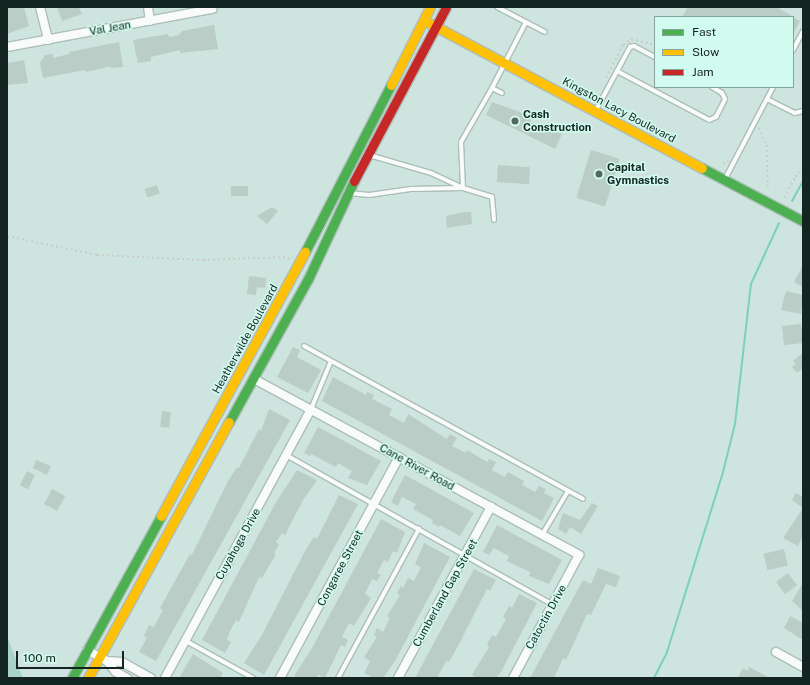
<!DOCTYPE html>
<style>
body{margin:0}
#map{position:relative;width:810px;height:685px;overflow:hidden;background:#cee4de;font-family:"Public Sans",sans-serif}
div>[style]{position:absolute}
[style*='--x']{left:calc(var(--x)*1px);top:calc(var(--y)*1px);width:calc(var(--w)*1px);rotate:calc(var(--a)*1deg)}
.green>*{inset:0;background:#a7d4c7}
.stream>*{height:2px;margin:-1px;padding:0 1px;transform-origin:1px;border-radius:1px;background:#7bd0bc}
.building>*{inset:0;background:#bacdc7;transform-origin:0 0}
.path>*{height:1.5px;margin-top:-0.75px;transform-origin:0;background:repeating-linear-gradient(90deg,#c7cdcb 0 2px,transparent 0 5px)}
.roads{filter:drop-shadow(1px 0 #acbeb9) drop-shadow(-1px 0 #acbeb9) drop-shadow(0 1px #acbeb9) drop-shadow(0 -1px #acbeb9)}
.lane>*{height:4px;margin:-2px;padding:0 2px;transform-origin:2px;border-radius:2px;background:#f8fbfa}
.street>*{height:8px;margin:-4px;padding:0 4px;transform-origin:4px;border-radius:4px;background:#f8fbfa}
.fast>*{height:9px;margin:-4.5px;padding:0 4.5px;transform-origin:4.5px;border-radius:4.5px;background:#4caf50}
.slow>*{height:9px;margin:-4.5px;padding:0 4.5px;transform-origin:4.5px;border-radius:4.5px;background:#ffc107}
.jam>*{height:9px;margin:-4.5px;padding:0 4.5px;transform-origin:4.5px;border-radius:4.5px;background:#c62828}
.dots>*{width:11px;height:11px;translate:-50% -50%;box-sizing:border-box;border:2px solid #d1fbee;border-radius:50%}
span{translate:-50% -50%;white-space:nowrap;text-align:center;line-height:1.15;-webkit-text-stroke:3px #d1fbee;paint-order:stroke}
.street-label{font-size:11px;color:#142420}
.poi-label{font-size:11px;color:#142420;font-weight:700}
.left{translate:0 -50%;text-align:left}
.frame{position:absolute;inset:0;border:8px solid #142420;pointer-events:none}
.legend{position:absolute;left:654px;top:16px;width:140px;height:72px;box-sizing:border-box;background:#d1fbee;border:1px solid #85a59c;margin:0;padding:5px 7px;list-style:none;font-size:12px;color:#142420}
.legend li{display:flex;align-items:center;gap:8px;height:20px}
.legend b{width:20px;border:1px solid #85a59c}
.scale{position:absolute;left:16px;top:651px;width:108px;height:18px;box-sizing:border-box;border:2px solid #142420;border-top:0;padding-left:5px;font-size:12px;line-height:14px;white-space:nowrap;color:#142420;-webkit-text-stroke:3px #d1fbee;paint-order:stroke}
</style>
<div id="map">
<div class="green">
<div style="clip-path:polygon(7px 636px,23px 678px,7px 678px)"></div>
</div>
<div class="stream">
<div style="--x:792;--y:201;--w:23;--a:-61"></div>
<div style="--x:654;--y:678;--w:29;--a:-63"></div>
<div style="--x:667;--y:652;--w:189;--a:-72.7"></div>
<div style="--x:723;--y:472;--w:49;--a:-76"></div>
<div style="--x:735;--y:424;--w:141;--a:-83.5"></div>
<div style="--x:751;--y:284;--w:67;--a:-65.3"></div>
</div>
<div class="building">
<div style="clip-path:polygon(7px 7px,24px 7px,29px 26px,7px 34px)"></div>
<div style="clip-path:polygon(57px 7px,79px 7px,82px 14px,62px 21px)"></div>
<div style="clip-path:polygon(688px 7px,777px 7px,800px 21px,793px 34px,793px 17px,682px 17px)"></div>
<div style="clip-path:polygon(214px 25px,218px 49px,180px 53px,180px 50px,151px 57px,151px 61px,138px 63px,133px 40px,168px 34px,169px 37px,179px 35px,182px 31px)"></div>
<div style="clip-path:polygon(119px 42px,123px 67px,111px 68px,111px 66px,86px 72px,85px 70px,43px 78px,40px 63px,45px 55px,53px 54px,53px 58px,69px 54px,69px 52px)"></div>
<div style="clip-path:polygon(24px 60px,28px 83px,7px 85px,7px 63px)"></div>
<div style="clip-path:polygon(492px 102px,520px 112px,531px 120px,530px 122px,543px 129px,544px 127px,562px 134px,555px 149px,486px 115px)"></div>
<div style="left:591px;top:150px;width:30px;height:50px;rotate:17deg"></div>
<div style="left:498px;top:165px;width:32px;height:17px;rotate:4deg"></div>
<div style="left:157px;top:185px;width:9px;height:13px;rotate:72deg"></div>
<div style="left:248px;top:186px;width:10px;height:17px;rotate:90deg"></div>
<div style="clip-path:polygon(272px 207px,278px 211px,267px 224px,257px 216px)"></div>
<div style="clip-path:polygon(463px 212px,471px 212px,472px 224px,447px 228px,446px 216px)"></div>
<div style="clip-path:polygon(803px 265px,803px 287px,794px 282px)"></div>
<div style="clip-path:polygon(249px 276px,266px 278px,265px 288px,257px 287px,256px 295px,247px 294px)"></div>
<div style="clip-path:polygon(786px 291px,803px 295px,801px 314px,781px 310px)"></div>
<div style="left:801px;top:324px;width:19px;height:19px;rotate:84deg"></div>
<div style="clip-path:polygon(293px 347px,300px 350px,297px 357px,321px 370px,308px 393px,277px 377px)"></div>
<div style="clip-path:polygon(803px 353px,803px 368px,797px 373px,792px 367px,796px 364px,793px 361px)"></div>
<div style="clip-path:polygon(333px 377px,366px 395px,367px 392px,374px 395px,372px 399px,392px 409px,389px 415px,404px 423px,408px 414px,447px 439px,450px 434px,457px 438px,452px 446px,466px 453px,467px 450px,487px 462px,489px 459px,496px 462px,492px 470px,505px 477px,508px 472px,524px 481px,522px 485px,535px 492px,539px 486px,546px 489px,544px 493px,554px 498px,542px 521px,322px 401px)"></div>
<div style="clip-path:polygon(269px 409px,290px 420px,156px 661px,139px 652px,147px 638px,144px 636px,149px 625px,154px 627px,163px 610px,160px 608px,190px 554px,192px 555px,228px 481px,237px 467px,239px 468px,259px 429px,261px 431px)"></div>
<div style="left:162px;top:411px;width:9px;height:16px;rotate:6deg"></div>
<div style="clip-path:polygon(318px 427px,381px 461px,367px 485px,348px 478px,352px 471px,338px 463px,336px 467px,311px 454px,310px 456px,304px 453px)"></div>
<div style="clip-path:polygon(36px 460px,51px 466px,47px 475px,33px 468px)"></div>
<div style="clip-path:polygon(297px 470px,317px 480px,303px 500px,285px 535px,282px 533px,276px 542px,279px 544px,274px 553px,276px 554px,262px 578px,259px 577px,239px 622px,236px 620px,230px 631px,227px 640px,231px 642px,225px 653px,202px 640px,275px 504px)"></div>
<div style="left:27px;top:471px;width:9px;height:16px;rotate:27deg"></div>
<div style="clip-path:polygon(405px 475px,474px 513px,460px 536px,440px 525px,439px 527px,432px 523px,433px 520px,413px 509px,416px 504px,402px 497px,398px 506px,391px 502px)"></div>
<div style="left:52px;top:489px;width:15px;height:17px;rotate:28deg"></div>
<div style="clip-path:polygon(796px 493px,803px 497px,803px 536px,798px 546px,783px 538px,803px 508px,792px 500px)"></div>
<div style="clip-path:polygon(339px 495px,358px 504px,264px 675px,244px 663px,262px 635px,305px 551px,314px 537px,317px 539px)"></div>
<div style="clip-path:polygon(592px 503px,598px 506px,581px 534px,570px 527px,566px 534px,558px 529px,563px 513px,580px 520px)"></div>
<div style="clip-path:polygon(381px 519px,405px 532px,397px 553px,393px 551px,388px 562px,384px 560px,377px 573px,381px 575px,377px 581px,372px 579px,365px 594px,371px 598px,354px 626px,349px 623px,342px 637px,348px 640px,345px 647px,341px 645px,325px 678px,318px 675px,316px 678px,299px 678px,294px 676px,312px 648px)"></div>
<div style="clip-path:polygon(497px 525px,562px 560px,549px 584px,529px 576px,530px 572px,507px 561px,509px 556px,494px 548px,489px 555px,483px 552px)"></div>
<div style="clip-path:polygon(424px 543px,450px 557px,395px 661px,383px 678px,374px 678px,364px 673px,370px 661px,364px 657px,377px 637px,374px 635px,377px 628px,383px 632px,390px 618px,387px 616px,400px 595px,397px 593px,401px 586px,403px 588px,408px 578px,414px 581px,421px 567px,415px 564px)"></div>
<div style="left:784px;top:549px;width:17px;height:21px;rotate:77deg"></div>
<div style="clip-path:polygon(598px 568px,620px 576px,616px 587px,606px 584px,591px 615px,587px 614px,566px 660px,563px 658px,554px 678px,530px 678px,583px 580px,591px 584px)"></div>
<div style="clip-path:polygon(474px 569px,496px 580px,490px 591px,487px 589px,457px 648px,449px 662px,446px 661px,437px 678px,415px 678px)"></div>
<div style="left:788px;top:573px;width:15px;height:15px;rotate:53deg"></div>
<div style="clip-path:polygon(803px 583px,803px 611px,792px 601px)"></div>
<div style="clip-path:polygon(519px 594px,537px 603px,501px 672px,496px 678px,477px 678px,472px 675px,489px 647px,487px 645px,492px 635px,496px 637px,506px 619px,503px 617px,509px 606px,512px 608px)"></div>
<div style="clip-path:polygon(790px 616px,803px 623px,803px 640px,784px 628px)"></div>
<div style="clip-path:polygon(193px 654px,223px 673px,220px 678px,179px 678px)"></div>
<div style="clip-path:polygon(749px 667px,770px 678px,738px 678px,743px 668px,748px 671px)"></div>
</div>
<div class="path">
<div style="--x:606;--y:78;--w:37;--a:-63"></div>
<div style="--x:623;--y:45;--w:10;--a:-37"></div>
<div style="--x:631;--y:39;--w:25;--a:14"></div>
<div style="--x:591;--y:97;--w:8;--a:-23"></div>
<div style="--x:759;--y:128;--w:19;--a:65"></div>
<div style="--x:767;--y:145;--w:45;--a:88.7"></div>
<div style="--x:723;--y:164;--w:6;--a:-31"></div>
<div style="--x:784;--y:198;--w:24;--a:-62"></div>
<div style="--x:795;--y:177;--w:12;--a:-48"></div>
<div style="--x:7;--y:236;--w:92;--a:11.9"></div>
<div style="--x:97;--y:255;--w:106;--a:2.7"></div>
<div style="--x:203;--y:260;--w:80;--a:-2.1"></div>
<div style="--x:283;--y:257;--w:8;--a:14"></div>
</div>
<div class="roads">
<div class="lane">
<div style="--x:497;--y:7;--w:54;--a:27.5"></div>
<div style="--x:793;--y:50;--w:21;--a:-62"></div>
<div style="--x:617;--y:71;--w:104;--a:28"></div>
<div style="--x:709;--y:120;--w:8;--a:-23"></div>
<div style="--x:716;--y:117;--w:20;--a:-63"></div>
<div style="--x:725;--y:99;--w:7;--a:-117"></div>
<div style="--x:722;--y:93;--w:12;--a:-149"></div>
<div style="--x:492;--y:88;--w:74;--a:-62.7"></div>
<div style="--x:767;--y:99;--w:31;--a:27"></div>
<div style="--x:795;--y:113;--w:8;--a:-14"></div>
<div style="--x:596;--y:110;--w:72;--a:-61.6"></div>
<div style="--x:630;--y:47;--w:4;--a:-14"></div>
<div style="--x:634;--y:46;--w:24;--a:28"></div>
<div style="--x:369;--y:155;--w:65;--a:16.2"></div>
<div style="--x:431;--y:173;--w:35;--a:25"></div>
<div style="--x:463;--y:188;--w:30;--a:17"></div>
<div style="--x:492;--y:197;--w:23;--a:85"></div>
<div style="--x:725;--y:179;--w:104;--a:-62.4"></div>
<div style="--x:463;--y:188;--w:46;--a:-92.5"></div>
<div style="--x:461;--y:142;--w:62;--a:-60.1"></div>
<div style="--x:492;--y:88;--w:11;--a:27"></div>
<div style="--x:349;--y:193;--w:20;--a:6"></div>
<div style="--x:369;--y:195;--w:42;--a:-8.1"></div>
<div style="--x:411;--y:189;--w:50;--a:-1.1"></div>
<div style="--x:304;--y:346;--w:318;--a:28.7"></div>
<div style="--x:311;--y:409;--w:52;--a:-67.4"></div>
<div style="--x:286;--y:455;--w:305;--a:29.3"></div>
<div style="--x:542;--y:535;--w:51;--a:-59.4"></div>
<div style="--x:186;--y:641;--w:77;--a:28.9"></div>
<div style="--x:338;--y:678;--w:170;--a:-61.5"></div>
</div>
<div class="street">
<div style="--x:40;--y:7;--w:34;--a:76"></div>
<div style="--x:148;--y:7;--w:14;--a:82"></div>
<div style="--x:7;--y:47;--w:209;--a:-10.5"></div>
<div style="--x:254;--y:379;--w:370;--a:28.4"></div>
<div style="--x:579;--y:555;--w:140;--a:118.2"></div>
<div style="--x:87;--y:650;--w:23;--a:29"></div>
<div style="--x:107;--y:661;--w:14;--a:51"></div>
<div style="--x:116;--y:672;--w:13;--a:29"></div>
<div style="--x:776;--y:652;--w:31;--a:29"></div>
<div style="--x:107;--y:661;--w:15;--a:4"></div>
<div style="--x:122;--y:662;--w:33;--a:29"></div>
<div style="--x:165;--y:678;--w:306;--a:-61.5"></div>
<div style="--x:280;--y:678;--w:251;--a:-61.7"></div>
<div style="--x:398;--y:678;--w:195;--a:-61.5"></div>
</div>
<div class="fast">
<div style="--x:702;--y:168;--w:114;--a:27.7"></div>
<div style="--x:305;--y:252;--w:188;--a:-62.8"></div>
<div style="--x:229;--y:422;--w:163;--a:-61.1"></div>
<div style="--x:308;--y:279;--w:108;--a:-64.9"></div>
<div style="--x:72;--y:678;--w:185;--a:-61.2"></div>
</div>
<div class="slow">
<div style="--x:429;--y:23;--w:309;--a:28"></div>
<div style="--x:391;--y:85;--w:87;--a:-63.4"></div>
<div style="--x:161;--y:516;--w:301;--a:-61.4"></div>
<div style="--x:88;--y:678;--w:292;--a:-61.2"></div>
</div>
<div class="jam">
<div style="--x:354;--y:181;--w:197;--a:-62.1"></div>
</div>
</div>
<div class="dots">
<div style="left:515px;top:121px;background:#556762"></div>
<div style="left:599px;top:174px;background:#556762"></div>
</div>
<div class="street-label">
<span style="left:110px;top:28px;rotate:-10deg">Val Jean</span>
<span style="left:619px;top:110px;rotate:28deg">Kingston Lacy Boulevard</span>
<span style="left:245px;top:339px;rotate:-61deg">Heatherwilde Boulevard</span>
<span style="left:417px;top:467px;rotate:29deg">Cane River Road</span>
<span style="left:238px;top:544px;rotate:-61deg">Cuyahoga Drive</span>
<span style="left:340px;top:568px;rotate:-62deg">Congaree Street</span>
<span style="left:445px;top:593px;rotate:-61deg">Cumberland Gap Street</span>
<span style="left:546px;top:617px;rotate:-61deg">Catoctin Drive</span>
</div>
<div class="poi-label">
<span class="left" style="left:523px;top:121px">Cash<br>Construction</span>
<span class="left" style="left:607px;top:174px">Capital<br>Gymnastics</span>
</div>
<div class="frame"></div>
<ul class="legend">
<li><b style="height:5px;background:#4caf50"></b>Fast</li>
<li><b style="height:5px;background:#ffc107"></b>Slow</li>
<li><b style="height:5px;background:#c62828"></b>Jam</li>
</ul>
<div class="scale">100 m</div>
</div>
